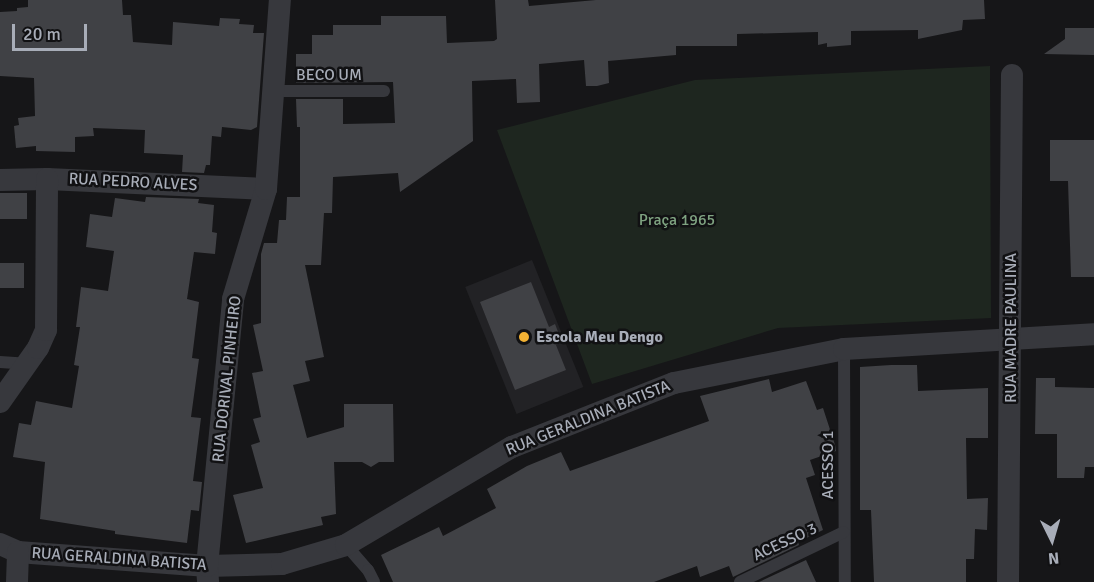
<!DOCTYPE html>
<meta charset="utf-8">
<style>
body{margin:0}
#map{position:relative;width:1094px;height:582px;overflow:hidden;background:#161618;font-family:Signika,sans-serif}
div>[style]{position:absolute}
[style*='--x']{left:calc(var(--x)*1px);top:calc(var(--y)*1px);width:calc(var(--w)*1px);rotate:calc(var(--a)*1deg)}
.built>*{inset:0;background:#222225;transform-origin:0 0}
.green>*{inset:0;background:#1e261f}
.building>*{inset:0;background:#404145;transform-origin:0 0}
.lane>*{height:12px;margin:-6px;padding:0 6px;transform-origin:6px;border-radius:6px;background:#37383d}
.street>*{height:22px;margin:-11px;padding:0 11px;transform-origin:11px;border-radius:11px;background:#37383d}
.dots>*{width:16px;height:16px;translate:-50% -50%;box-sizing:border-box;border:3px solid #111113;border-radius:50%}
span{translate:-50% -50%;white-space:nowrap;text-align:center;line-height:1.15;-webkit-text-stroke:5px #111113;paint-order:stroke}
.street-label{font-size:16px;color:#a8adb8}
.park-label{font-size:16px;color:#7fa381}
.poi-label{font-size:16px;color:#a8adb8;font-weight:700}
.left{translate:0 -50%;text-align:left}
.north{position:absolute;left:1022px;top:510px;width:60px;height:60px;-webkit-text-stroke:4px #111113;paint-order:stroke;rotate:175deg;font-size:16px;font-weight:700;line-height:24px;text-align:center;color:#a8adb8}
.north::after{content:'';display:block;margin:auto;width:21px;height:27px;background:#a8adb8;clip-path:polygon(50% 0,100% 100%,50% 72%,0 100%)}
.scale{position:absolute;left:12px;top:24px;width:75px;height:27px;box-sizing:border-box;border:3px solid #a8adb8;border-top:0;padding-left:8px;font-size:18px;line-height:21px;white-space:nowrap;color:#a8adb8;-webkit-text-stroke:4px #111113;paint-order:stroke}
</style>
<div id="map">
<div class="built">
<div style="left:532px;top:260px;width:137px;height:72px;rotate:68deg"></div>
</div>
<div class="green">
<div style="clip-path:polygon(990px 66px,991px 318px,778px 328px,592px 384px,497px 130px,695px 80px)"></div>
</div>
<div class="building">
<div style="clip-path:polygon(28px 0,122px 0,123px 15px,131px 15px,133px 42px,172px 45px,173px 22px,219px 26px,220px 18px,240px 19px,239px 24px,254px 25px,253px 33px,264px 33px,257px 127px,251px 130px,222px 127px,221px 137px,212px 136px,210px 165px,206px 165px,204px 173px,182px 172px,183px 155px,144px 153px,145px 130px,93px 128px,94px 136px,75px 137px,75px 152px,36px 151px,36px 146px,16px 148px,14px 126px,19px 125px,18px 118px,35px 116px,34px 78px,0 76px,0 12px,17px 11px,17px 8px,28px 7px)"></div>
<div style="clip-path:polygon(495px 0,528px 0,529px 6px,596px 0,984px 0,985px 19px,963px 20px,962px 30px,918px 39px,918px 30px,851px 31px,851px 45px,827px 47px,827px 43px,818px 45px,818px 32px,737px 34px,737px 46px,676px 46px,676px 55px,608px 61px,609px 83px,597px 86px,586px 86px,584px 60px,539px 64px,540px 102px,517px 103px,516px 79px,472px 81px,473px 141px,400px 192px,398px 173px,333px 177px,332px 213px,324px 213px,321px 265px,305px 265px,324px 357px,305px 361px,310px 381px,293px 385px,307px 438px,344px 427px,344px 404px,393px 404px,394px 462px,379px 462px,371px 467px,362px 462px,334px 462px,336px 514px,321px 517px,323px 525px,246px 543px,233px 495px,263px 488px,251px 445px,260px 442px,253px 419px,261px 417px,252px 373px,263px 371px,253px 325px,261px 323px,261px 254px,264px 243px,277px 243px,279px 220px,286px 220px,287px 197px,300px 197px,300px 127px,297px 127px,296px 99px,343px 99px,343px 124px,395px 123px,393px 82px,296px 83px,296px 54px,312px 54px,312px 35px,333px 35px,333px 25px,381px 25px,381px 16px,446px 16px,447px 43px,494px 41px,497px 39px)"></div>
<div style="clip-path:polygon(1065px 28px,1094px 28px,1094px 55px,1044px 54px,1065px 39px)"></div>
<div style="clip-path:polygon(1050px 140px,1094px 140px,1094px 277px,1071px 277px,1068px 181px,1050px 181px)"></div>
<div style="left:0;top:193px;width:27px;height:26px"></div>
<div style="clip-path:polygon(146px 197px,199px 199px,198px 203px,214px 205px,212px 232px,217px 233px,215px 254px,194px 252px,187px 299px,199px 302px,192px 358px,199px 359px,191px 417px,201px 418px,193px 481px,202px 482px,199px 511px,191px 510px,187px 543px,115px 534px,115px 531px,40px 519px,45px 462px,13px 457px,19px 423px,31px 425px,36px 401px,72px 408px,79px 366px,74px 365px,80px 327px,76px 327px,81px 287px,108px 291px,114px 251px,86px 247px,90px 214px,112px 217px,115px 198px,145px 202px)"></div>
<div style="left:0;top:263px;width:24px;height:25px"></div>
<div style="clip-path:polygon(531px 282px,549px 327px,555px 324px,562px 342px,556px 345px,566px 370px,515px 390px,480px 302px)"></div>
<div style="clip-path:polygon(891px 365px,917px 365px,918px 391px,988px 388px,988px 438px,966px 438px,967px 499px,988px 498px,987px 530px,975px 529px,974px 559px,966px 559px,966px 582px,874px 582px,871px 510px,860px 510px,860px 367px)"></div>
<div style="clip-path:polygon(1036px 378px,1055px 378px,1055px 387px,1094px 388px,1094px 467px,1085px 467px,1084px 478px,1057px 478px,1057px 434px,1035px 434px)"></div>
<div style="clip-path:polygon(769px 379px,772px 392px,806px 381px,817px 410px,823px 408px,836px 448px,836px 451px,810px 460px,815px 475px,806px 478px,823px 530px,798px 542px,799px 545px,733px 577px,729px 566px,700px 577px,697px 566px,654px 582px,393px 582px,381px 555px,439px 527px,443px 536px,496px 508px,487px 489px,527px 466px,561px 452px,570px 471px,709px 421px,700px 396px)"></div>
<div style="clip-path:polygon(806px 560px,816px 582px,759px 582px)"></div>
</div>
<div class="lane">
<div style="--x:273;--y:91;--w:111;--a:0"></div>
<div style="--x:844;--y:349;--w:233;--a:89.8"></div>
<div style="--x:0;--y:362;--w:26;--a:4"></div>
<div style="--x:346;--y:545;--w:33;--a:49"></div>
<div style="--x:368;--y:570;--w:13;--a:63"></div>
<div style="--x:740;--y:582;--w:115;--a:-25.7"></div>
</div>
<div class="street">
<div style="--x:0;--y:180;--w:47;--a:-1.2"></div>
<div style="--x:47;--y:179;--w:219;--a:2.6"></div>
<div style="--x:0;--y:402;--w:66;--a:-54.9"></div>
<div style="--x:38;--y:348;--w:20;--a:-66"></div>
<div style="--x:46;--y:330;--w:151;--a:-89.6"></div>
<div style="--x:0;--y:544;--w:20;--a:24"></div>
<div style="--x:18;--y:552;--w:190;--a:4.2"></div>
<div style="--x:207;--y:566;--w:75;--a:-1.5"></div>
<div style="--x:282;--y:564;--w:67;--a:-16.5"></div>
<div style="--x:346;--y:545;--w:193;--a:-30.6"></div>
<div style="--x:512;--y:447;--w:174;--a:-21.6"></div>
<div style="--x:674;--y:383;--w:173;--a:-11.3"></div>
<div style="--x:844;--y:349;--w:250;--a:-3.4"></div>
<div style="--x:208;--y:581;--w:15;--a:-94"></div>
<div style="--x:207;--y:566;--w:268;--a:-84.4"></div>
<div style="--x:233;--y:299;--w:115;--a:-73.3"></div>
<div style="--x:266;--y:189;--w:190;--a:-85.8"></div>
<div style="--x:17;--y:582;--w:30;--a:-88"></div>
<div style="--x:1008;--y:582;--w:507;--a:-89.55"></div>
</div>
<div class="dots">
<div style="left:524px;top:337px;background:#f2b134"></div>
</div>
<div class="street-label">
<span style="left:329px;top:75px">BECO UM</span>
<span style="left:133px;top:182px;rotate:3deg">RUA PEDRO ALVES</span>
<span style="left:1011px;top:328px;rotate:-90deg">RUA MADRE PAULINA</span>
<span style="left:227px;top:379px;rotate:-84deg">RUA DORIVAL PINHEIRO</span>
<span style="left:588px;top:418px;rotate:-22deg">RUA GERALDINA BATISTA</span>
<span style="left:828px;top:465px;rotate:-90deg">ACESSO 1</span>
<span style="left:785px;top:542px;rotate:-25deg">ACESSO 3</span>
<span style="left:119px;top:559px;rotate:4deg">RUA GERALDINA BATISTA</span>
</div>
<div class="park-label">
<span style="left:677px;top:220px">Praça 1965</span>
</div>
<div class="poi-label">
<span class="left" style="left:536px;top:337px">Escola Meu Dengo</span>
</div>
<div class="north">N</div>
<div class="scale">20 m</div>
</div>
